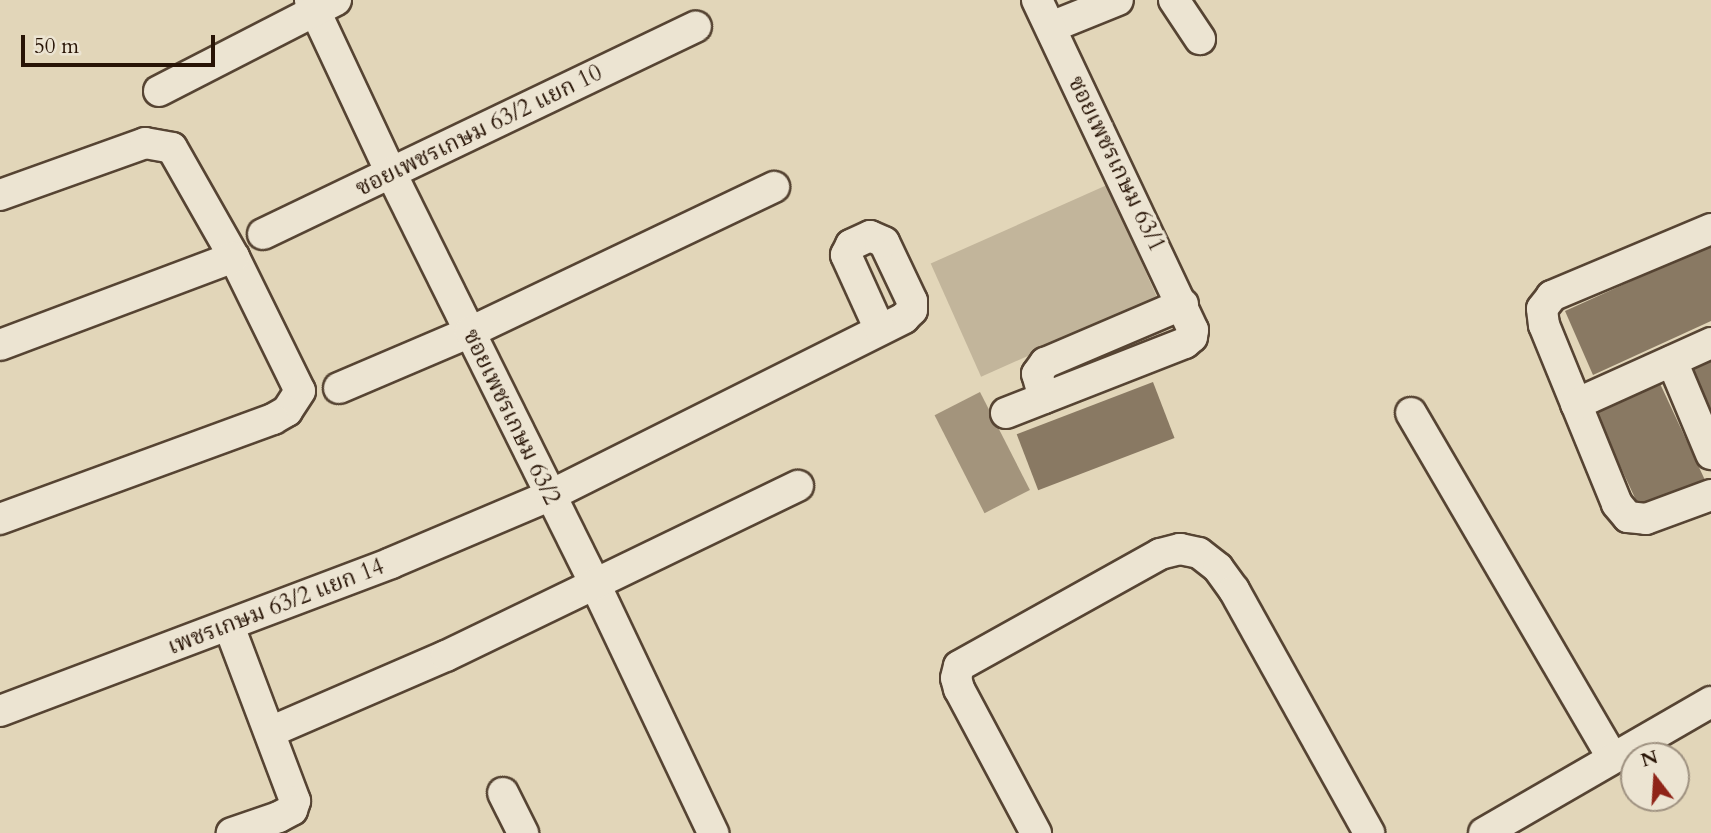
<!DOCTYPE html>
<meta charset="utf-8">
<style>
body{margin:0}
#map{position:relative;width:1711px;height:833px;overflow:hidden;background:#e2d6b9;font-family:Cardo,"Noto Serif Thai",serif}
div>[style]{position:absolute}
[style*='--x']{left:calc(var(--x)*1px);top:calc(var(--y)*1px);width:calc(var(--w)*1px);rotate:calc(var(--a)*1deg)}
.green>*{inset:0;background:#c2b59b;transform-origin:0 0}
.water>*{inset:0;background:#a3947c;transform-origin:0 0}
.building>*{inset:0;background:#897963;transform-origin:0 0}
.roads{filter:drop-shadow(2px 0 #564433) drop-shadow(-2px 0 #564433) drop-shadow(0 2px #564433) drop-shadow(0 -2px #564433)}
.minor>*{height:30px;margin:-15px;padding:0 15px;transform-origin:15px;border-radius:15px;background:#ece4d2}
span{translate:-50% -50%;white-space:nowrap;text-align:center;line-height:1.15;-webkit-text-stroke:6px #ece4d2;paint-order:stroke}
.street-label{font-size:23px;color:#281406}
.north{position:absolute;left:1620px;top:742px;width:70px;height:70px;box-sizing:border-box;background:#ece4d2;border:2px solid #9e9180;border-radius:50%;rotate:343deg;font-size:19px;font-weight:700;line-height:28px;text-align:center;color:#281406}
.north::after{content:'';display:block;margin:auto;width:24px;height:32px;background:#8f2418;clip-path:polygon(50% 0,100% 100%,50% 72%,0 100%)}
.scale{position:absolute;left:21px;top:35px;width:194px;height:32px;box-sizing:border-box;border:4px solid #281406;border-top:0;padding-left:9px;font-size:21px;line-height:24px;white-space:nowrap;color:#281406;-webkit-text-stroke:5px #ece4d2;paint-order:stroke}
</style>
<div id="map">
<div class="green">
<div style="left:1107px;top:185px;width:124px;height:193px;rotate:66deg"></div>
</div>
<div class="water">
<div style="left:980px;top:392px;width:110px;height:51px;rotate:63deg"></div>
</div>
<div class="building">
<div style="clip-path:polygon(1711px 245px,1711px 321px,1593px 375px,1565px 311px)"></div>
<div style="clip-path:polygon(1711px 352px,1711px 417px,1685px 363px)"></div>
<div style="left:1656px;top:375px;width:123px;height:71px;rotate:65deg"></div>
<div style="left:1153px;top:382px;width:60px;height:146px;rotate:69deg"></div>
</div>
<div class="roads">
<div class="minor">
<div style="--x:310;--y:0;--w:191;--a:64.9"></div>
<div style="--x:391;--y:173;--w:459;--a:63.6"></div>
<div style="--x:595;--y:584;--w:276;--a:64.6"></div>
<div style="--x:1174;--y:0;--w:47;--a:56.3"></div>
<div style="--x:1051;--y:27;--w:72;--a:-21.9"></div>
<div style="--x:159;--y:91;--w:199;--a:-27.2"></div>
<div style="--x:0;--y:195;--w:154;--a:-19.7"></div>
<div style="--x:145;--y:143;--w:27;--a:10"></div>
<div style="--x:172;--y:148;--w:125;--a:60.4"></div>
<div style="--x:234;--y:257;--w:149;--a:63.8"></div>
<div style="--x:300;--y:391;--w:24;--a:123"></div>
<div style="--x:287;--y:411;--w:16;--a:150"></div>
<div style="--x:273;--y:419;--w:291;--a:159.9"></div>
<div style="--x:1711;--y:229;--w:173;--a:157.2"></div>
<div style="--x:1552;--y:296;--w:16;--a:128"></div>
<div style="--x:1542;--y:309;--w:16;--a:83"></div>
<div style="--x:1544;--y:325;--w:193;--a:67.8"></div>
<div style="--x:1617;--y:504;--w:17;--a:50"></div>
<div style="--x:1628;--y:517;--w:18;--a:6"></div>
<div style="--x:1646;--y:519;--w:69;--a:-20.3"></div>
<div style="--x:263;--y:234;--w:480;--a:-25.6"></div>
<div style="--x:0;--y:345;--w:250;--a:-20.6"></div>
<div style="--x:1672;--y:361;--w:101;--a:67.2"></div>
<div style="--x:339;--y:388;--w:142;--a:-23.1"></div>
<div style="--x:470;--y:332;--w:337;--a:-25.5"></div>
<div style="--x:1044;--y:398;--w:25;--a:-106"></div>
<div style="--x:1037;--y:374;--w:14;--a:-54"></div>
<div style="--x:1045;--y:363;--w:150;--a:-23.1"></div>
<div style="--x:1576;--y:404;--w:148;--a:-24.3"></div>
<div style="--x:1006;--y:413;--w:192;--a:-21.4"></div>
<div style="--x:1185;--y:343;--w:9;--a:-41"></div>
<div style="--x:1192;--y:337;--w:7;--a:-82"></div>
<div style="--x:1193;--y:330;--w:365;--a:-115.3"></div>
<div style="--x:1411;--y:413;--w:398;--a:59.7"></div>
<div style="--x:229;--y:626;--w:187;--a:69.3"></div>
<div style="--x:295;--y:801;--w:9;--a:108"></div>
<div style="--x:292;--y:810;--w:15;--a:152"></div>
<div style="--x:279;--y:817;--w:50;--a:161.2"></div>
<div style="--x:0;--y:711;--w:418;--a:-20.7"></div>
<div style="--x:391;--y:563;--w:172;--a:-23"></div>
<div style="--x:549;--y:496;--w:397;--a:-26.6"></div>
<div style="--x:904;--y:318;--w:11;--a:-45"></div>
<div style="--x:912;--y:310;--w:9;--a:-90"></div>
<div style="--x:912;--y:301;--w:65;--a:-115.4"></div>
<div style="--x:884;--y:242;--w:15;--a:-157"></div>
<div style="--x:870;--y:236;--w:21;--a:155"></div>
<div style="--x:851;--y:245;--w:11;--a:117"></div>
<div style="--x:846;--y:255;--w:82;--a:65.6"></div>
<div style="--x:270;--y:732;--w:192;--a:-23.4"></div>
<div style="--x:446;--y:656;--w:391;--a:-25.8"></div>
<div style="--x:503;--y:793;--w:45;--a:63.4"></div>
<div style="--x:1036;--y:833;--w:163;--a:-118.1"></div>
<div style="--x:959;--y:689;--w:11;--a:-105"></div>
<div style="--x:956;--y:678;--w:12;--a:-76"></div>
<div style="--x:959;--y:666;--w:230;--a:-29.1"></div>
<div style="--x:1160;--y:554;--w:21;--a:-14"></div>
<div style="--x:1180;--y:549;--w:19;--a:12"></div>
<div style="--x:1199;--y:553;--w:24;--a:38"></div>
<div style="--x:1218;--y:568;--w:27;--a:54"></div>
<div style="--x:1234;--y:590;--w:278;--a:60.9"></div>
<div style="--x:1484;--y:833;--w:262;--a:-30"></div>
</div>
</div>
<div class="street-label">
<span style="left:479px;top:131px;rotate:-26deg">ซอยเพชรเกษม 63/2 แยก 10</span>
<span style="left:1116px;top:164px;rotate:64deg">ซอยเพชรเกษม 63/1</span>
<span style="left:511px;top:417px;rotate:64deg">ซอยเพชรเกษม 63/2</span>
<span style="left:276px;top:607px;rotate:-21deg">เพชรเกษม 63/2 แยก 14</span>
</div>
<div class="north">N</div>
<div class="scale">50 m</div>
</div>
